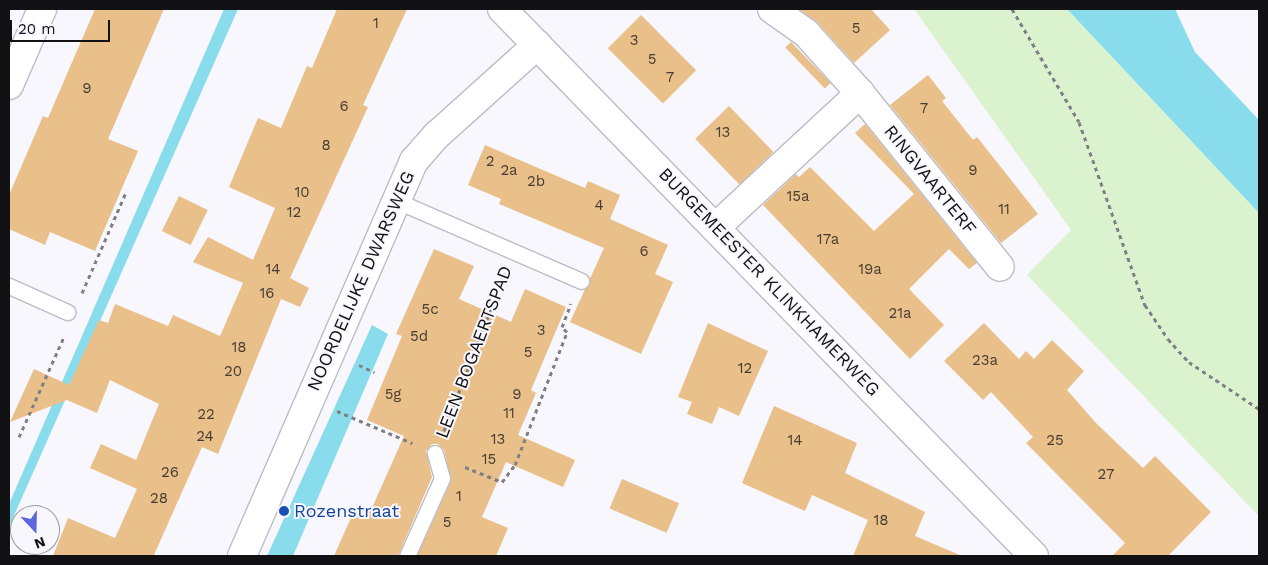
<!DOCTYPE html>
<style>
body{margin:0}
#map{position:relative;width:1268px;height:565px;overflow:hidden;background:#f8f7fe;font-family:"Work Sans",sans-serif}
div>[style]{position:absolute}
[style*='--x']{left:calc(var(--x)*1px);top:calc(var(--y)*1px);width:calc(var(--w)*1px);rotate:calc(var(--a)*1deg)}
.green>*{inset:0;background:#dbf2cf}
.water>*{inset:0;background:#89dcec}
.building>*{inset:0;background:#e9bf8a;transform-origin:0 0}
.path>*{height:3px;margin-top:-1.5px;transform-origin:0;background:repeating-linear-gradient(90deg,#808084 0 4px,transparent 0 8px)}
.roads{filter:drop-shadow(1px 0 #bdbcc4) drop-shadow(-1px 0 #bdbcc4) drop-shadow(0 1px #bdbcc4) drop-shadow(0 -1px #bdbcc4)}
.lane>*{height:15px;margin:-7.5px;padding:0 7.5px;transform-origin:7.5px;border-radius:7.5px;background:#fff}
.street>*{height:28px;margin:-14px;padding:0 14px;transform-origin:14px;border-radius:14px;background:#fff}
.secondary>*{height:28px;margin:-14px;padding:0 14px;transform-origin:14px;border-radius:14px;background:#fff}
.dots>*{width:14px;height:14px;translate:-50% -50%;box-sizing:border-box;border:2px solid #f8f7fe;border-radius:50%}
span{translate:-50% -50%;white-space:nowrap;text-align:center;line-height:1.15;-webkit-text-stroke:4px #f8f7fe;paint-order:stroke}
.number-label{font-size:15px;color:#483d32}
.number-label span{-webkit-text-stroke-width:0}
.street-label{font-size:18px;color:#121214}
.transit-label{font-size:18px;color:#164399}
.left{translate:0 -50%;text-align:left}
.frame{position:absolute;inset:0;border:10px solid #121214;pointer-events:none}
.north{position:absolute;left:10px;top:505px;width:50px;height:50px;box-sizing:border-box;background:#f8f7fe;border:1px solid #9c9ba0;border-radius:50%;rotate:159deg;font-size:14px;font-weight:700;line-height:20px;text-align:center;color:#121214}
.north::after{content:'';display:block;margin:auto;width:18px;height:22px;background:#5e66de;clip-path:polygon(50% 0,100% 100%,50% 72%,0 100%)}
.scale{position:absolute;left:10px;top:20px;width:100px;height:22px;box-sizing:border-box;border:2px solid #121214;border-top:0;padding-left:6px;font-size:15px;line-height:18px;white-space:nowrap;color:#121214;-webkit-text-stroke:4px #f8f7fe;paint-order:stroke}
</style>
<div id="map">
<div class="green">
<div style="clip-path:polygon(914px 9px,1067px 9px,1259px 213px,1259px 516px,1027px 275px,1071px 230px)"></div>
</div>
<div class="water">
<div style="clip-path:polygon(224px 9px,238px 9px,9px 527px,9px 504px)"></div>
<div style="clip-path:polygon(1067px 9px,1175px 9px,1195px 52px,1259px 120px,1259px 213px)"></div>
<div style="clip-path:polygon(372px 325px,388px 334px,293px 556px,267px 556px)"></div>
</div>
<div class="building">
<div style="clip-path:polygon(95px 9px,164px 9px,108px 139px,138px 151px,95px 251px,50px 232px,45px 245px,9px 229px,9px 195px,43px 116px,48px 118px)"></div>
<div style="clip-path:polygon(337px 9px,407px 9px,363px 105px,368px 107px,290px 278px,309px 288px,300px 307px,281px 299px,218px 454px,202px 447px,154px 555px,157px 556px,53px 556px,68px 518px,115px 538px,137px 489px,90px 468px,101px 444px,136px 460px,159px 404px,110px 380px,97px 413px,67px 400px,10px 422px,34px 369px,69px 385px,99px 320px,108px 323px,115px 304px,168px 326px,173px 315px,220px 336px,243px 283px,193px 262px,208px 237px,253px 260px,275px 208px,229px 187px,258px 118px,281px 128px,307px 66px,312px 68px)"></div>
<div style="clip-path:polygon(799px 9px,871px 9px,890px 30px,854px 63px,817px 22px)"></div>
<div style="left:641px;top:15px;width:78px;height:47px;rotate:45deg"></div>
<div style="left:791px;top:42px;width:57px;height:8px;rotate:46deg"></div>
<div style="clip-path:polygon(928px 75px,946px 98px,942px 101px,973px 140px,977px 137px,1038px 214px,1001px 243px,890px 105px)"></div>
<div style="left:729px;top:106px;width:64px;height:47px;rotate:46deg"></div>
<div style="clip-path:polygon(865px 124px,977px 263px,969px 269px,949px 249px,909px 289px,944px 325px,910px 359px,763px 205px,796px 174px,799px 177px,810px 167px,874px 231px,914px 194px,855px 133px)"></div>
<div style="clip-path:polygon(485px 145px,585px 188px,588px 181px,620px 195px,610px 219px,668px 245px,655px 274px,673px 282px,641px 354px,570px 322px,604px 248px,499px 204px,501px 199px,468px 185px)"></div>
<div style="left:179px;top:196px;width:32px;height:39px;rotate:26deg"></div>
<div style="clip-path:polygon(434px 249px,474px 266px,459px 299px,511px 322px,525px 289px,566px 307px,531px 390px,536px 393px,518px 435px,575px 460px,563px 487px,506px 462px,482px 517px,508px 528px,496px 556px,417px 556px,451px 481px,444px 450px,438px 444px,432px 444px,426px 451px,432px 477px,398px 556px,334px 556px,357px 504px,371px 510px,404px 436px,367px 420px,402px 336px,396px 334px)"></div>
<div style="clip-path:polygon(708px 323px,768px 351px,739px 416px,719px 407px,712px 424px,687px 414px,692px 402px,678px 397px)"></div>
<div style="clip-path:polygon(984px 323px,1019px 359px,1026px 351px,1034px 359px,1052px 340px,1084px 371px,1067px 390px,1096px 423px,1143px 468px,1155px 456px,1211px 512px,1168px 556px,1112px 556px,1125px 543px,1026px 443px,1033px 437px,991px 392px,983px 400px,944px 361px)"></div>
<div style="clip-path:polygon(774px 406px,857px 443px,845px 473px,925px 512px,915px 536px,962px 556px,853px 556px,868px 520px,812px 495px,805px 511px,742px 483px)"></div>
<div style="left:622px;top:479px;width:62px;height:32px;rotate:23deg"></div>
</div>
<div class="path">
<div style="--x:1012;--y:9;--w:131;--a:59.3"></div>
<div style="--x:1079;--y:122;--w:195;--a:70.2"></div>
<div style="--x:1145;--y:305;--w:41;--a:55.9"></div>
<div style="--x:1168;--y:339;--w:31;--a:48"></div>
<div style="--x:1189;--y:362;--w:84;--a:33.9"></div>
<div style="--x:82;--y:293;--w:112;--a:-66.4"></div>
<div style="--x:359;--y:365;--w:17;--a:25"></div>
<div style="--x:337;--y:411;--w:82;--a:23.1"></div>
<div style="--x:444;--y:431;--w:169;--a:-68.9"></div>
<div style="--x:19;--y:437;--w:110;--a:-65.8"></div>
<div style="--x:465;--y:467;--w:40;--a:22"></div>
<div style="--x:502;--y:482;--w:21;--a:-53"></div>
<div style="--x:515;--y:465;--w:143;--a:-68.6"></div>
<div style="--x:567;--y:332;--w:7;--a:-135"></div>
<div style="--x:562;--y:327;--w:25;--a:-69"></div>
</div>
<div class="roads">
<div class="lane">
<div style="--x:395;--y:200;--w:203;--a:23.5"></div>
<div style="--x:9;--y:286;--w:64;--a:24.1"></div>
<div style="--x:407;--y:556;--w:85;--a:-65.8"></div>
<div style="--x:442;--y:478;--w:26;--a:-106"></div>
</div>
<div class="street">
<div style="--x:772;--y:9;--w:42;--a:35.2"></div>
<div style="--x:806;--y:33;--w:81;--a:48"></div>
<div style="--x:860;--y:93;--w:223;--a:51.2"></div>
<div style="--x:9;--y:85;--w:83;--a:-66.5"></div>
<div style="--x:716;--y:227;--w:197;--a:-42.9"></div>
</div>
<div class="secondary">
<div style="--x:502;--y:9;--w:763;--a:45.8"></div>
<div style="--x:242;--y:556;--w:431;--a:-66.5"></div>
<div style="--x:414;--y:161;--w:35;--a:-49"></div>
<div style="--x:437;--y:135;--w:135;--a:-42"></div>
</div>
</div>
<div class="dots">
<div style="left:284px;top:511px;background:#1a4fb4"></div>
</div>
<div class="number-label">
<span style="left:376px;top:24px">1</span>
<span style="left:856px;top:29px">5</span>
<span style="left:634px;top:41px">3</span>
<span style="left:652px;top:60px">5</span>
<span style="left:670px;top:78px">7</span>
<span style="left:87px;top:89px">9</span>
<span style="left:344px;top:107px">6</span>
<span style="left:924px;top:109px">7</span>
<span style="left:723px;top:133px">13</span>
<span style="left:326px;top:146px">8</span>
<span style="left:490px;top:162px">2</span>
<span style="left:509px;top:171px">2a</span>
<span style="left:973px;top:171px">9</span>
<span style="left:536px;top:182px">2b</span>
<span style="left:302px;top:193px">10</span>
<span style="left:798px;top:197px">15a</span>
<span style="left:599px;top:206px">4</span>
<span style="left:1004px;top:210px">11</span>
<span style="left:294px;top:213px">12</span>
<span style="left:828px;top:240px">17a</span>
<span style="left:644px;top:252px">6</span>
<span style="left:273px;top:270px">14</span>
<span style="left:870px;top:270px">19a</span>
<span style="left:267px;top:294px">16</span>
<span style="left:430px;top:310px">5c</span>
<span style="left:900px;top:314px">21a</span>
<span style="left:541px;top:331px">3</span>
<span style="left:419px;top:337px">5d</span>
<span style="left:239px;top:348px">18</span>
<span style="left:528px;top:353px">5</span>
<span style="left:985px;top:361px">23a</span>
<span style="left:745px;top:369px">12</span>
<span style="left:233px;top:372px">20</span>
<span style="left:393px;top:395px">5g</span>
<span style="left:517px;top:395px">9</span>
<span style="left:509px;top:414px">11</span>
<span style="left:206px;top:415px">22</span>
<span style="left:205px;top:437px">24</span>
<span style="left:498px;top:440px">13</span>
<span style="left:795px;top:441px">14</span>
<span style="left:1055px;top:441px">25</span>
<span style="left:489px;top:460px">15</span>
<span style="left:170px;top:473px">26</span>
<span style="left:1106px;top:475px">27</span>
<span style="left:459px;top:497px">1</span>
<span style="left:159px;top:499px">28</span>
<span style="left:881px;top:521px">18</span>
<span style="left:447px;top:523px">5</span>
</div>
<div class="street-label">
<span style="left:930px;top:180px;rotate:51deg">RINGVAARTERF</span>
<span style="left:361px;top:281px;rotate:-66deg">NOORDELIJKE DWARSWEG</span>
<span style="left:769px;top:282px;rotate:46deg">BURGEMEESTER KLINKHAMERWEG</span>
<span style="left:474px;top:352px;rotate:-69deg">LEEN BOGAERTSPAD</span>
</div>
<div class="transit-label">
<span class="left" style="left:294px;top:511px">Rozenstraat</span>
</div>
<div class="frame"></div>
<div class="north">N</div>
<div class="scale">20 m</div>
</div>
